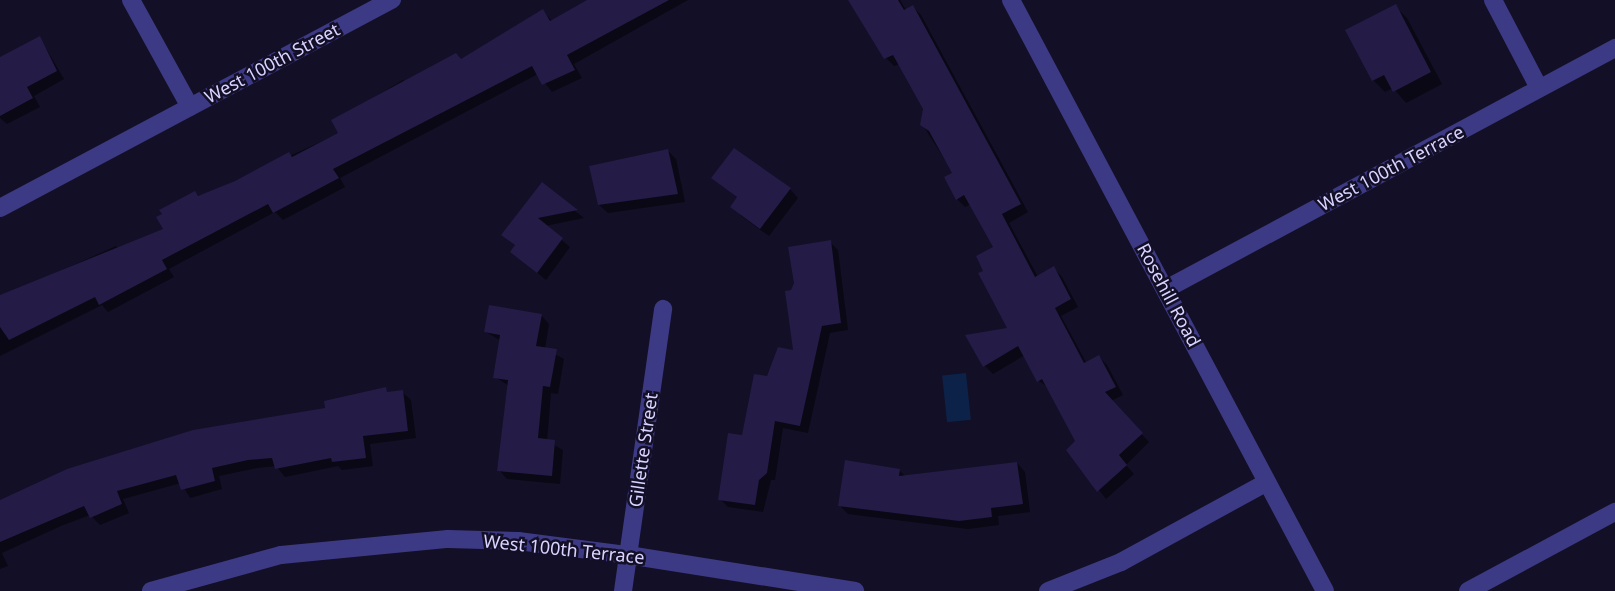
<!DOCTYPE html>
<style>
body{margin:0}
#map{position:relative;width:1615px;height:591px;overflow:hidden;background:#130f26;font-family:"Noto Sans",sans-serif}
div>[style]{position:absolute}
[style*='--x']{left:calc(var(--x)*1px);top:calc(var(--y)*1px);width:calc(var(--w)*1px);rotate:calc(var(--a)*1deg)}
.water>*{inset:0;background:#0c2248;transform-origin:0 0}
.shadow>*{inset:0;background:#0007}
.building>*{inset:0;background:#241b47}
.minor>*{height:18px;margin:-9px;padding:0 9px;transform-origin:9px;border-radius:9px;background:#3d3a85}
span{translate:-50% -50%;white-space:nowrap;text-align:center;line-height:1.15;-webkit-text-stroke:5px #130f26;paint-order:stroke}
.street-label{font-size:18px;color:#d9d4ff}
</style>
<div id="map">
<div class="water">
<div style="left:966px;top:373px;width:47px;height:24px;rotate:84deg"></div>
</div>
<div class="shadow">
<div style="clip-path:polygon(591px 0,688px 0,574px 64px,582px 78px,552px 92px,538px 74px,340px 178px,345px 187px,283px 220px,275px 212px,169px 269px,174px 277px,108px 312px,102px 305px,0 356px,0 298px,116px 246px,120px 251px,166px 230px,195px 193px,200px 197px,340px 133px,334px 121px,403px 80px,406px 83px,461px 61px,543px 11px,552px 21px)"></div>
<div style="clip-path:polygon(900px 0,906px 10px,913px 7px,921px 15px,1028px 212px,1009px 223px,1038px 277px,1054px 268px,1062px 277px,1078px 307px,1061px 316px,1087px 364px,1099px 357px,1107px 365px,1123px 395px,1111px 401px,1149px 442px,1126px 465px,1134px 474px,1106px 499px,1068px 450px,1077px 441px,1049px 388px,1039px 381px,1025px 355px,993px 374px,985px 366px,1009px 329px,986px 271px,995px 248px,971px 204px,965px 207px,957px 199px,954px 174px,922px 124px,924px 109px,900px 64px,894px 66px,886px 58px,851px 1px)"></div>
<div style="clip-path:polygon(1395px 6px,1407px 18px,1442px 84px,1406px 103px,1393px 88px,1385px 92px,1373px 80px,1347px 31px)"></div>
<div style="clip-path:polygon(40px 38px,64px 79px,34px 96px,40px 107px,7px 124px,0 118px,0 60px)"></div>
<div style="clip-path:polygon(668px 151px,676px 159px,685px 202px,608px 213px,599px 205px)"></div>
<div style="clip-path:polygon(714px 178px,790px 189px,798px 198px,769px 236px,740px 215px,739px 199px)"></div>
<div style="clip-path:polygon(542px 185px,584px 218px,545px 226px,570px 247px,546px 280px,512px 252px,517px 247px,504px 235px)"></div>
<div style="clip-path:polygon(830px 242px,838px 250px,848px 330px,830px 333px,808px 433px,783px 428px,775px 480px,771px 480px,763px 512px,728px 507px,720px 499px,768px 378px,796px 353px,793px 292px)"></div>
<div style="clip-path:polygon(541px 315px,549px 324px,545px 349px,564px 359px,558px 394px,551px 393px,547px 441px,563px 450px,560px 484px,507px 479px,499px 470px,509px 386px,495px 377px,501px 341px,486px 332px)"></div>
<div style="clip-path:polygon(365px 392px,402px 392px,411px 400px,416px 438px,370px 444px,373px 466px,342px 470px,338px 466px,285px 477px,276px 466px,257px 468px,219px 476px,222px 489px,190px 498px,181px 483px,123px 499px,129px 513px,100px 525px,90px 515px,61px 526px,2px 553px,8px 566px,0 569px,0 501px,327px 410px,366px 397px)"></div>
<div style="clip-path:polygon(1017px 463px,1025px 472px,1030px 512px,998px 516px,999px 525px,968px 529px,848px 514px,840px 506px,899px 470px,906px 477px)"></div>
</div>
<div class="building">
<div style="clip-path:polygon(587px 0,669px 0,567px 55px,575px 70px,542px 85px,532px 66px,333px 169px,339px 178px,273px 213px,268px 204px,162px 260px,167px 269px,99px 305px,95px 297px,9px 340px,0 327px,0 295px,163px 229px,156px 217px,162px 214px,159px 210px,195px 191px,198px 196px,235px 181px,289px 152px,292px 157px,338px 133px,331px 120px,456px 53px,461px 59px,543px 9px,550px 21px)"></div>
<div style="clip-path:polygon(848px 0,898px 0,904px 10px,913px 5px,1021px 204px,1002px 214px,1035px 277px,1054px 266px,1071px 299px,1055px 308px,1084px 363px,1099px 355px,1116px 387px,1105px 392px,1143px 433px,1119px 455px,1127px 465px,1097px 492px,1066px 450px,1075px 441px,1042px 379px,1037px 382px,1018px 346px,983px 367px,965px 335px,1007px 328px,978px 273px,983px 271px,976px 256px,993px 247px,964px 195px,956px 200px,944px 177px,952px 173px,929px 131px,920px 125px,923px 109px,893px 55px,884px 59px)"></div>
<div style="clip-path:polygon(1396px 4px,1431px 72px,1393px 92px,1384px 75px,1372px 81px,1345px 30px)"></div>
<div style="clip-path:polygon(40px 36px,57px 71px,27px 87px,33px 98px,0 116px,0 57px)"></div>
<div style="clip-path:polygon(734px 148px,791px 188px,760px 229px,730px 207px,737px 197px,711px 178px)"></div>
<div style="clip-path:polygon(668px 149px,678px 194px,598px 205px,589px 166px)"></div>
<div style="clip-path:polygon(542px 182px,578px 210px,538px 218px,563px 238px,537px 273px,510px 252px,515px 245px,501px 235px)"></div>
<div style="clip-path:polygon(831px 240px,841px 323px,822px 326px,800px 426px,775px 421px,767px 473px,759px 480px,755px 505px,718px 500px,728px 433px,742px 435px,754px 374px,767px 376px,778px 347px,793px 350px,785px 291px,791px 290px,794px 283px,788px 247px)"></div>
<div style="clip-path:polygon(489px 305px,542px 314px,536px 346px,557px 349px,550px 387px,543px 386px,538px 438px,555px 440px,552px 476px,497px 471px,508px 380px,493px 378px,500px 335px,484px 332px)"></div>
<div style="clip-path:polygon(386px 387px,387px 392px,403px 390px,408px 431px,363px 436px,366px 458px,332px 462px,331px 458px,275px 469px,272px 458px,248px 460px,212px 468px,215px 481px,181px 490px,176px 475px,117px 491px,122px 504px,90px 518px,84px 506px,0 542px,0 500px,67px 469px,193px 430px,325px 408px,324px 401px)"></div>
<div style="clip-path:polygon(845px 460px,900px 469px,899px 476px,1017px 462px,1023px 504px,991px 508px,992px 517px,959px 521px,838px 506px)"></div>
</div>
<div class="minor">
<div style="--x:131;--y:0;--w:122;--a:61.1"></div>
<div style="--x:1011;--y:0;--w:669;--a:62.02"></div>
<div style="--x:1493;--y:0;--w:99;--a:62.4"></div>
<div style="--x:0;--y:208;--w:444;--a:-28"></div>
<div style="--x:1166;--y:289;--w:510;--a:-28.22"></div>
<div style="--x:151;--y:591;--w:135;--a:-15.5"></div>
<div style="--x:281;--y:555;--w:168;--a:-5.5"></div>
<div style="--x:448;--y:539;--w:70;--a:1.6"></div>
<div style="--x:518;--y:541;--w:111;--a:7.3"></div>
<div style="--x:628;--y:555;--w:230;--a:9"></div>
<div style="--x:623;--y:591;--w:285;--a:-81.9"></div>
<div style="--x:1048;--y:591;--w:79;--a:-21.7"></div>
<div style="--x:1121;--y:562;--w:166;--a:-28.7"></div>
<div style="--x:1468;--y:591;--w:167;--a:-28.3"></div>
</div>
<div class="street-label">
<span style="left:272px;top:63px;rotate:-28deg">West 100th Street</span>
<span style="left:1391px;top:168px;rotate:-28deg">West 100th Terrace</span>
<span style="left:1169px;top:295px;rotate:62deg">Rosehill Road</span>
<span style="left:643px;top:450px;rotate:-82deg">Gillette Street</span>
<span style="left:564px;top:549px;rotate:6deg">West 100th Terrace</span>
</div>
</div>
